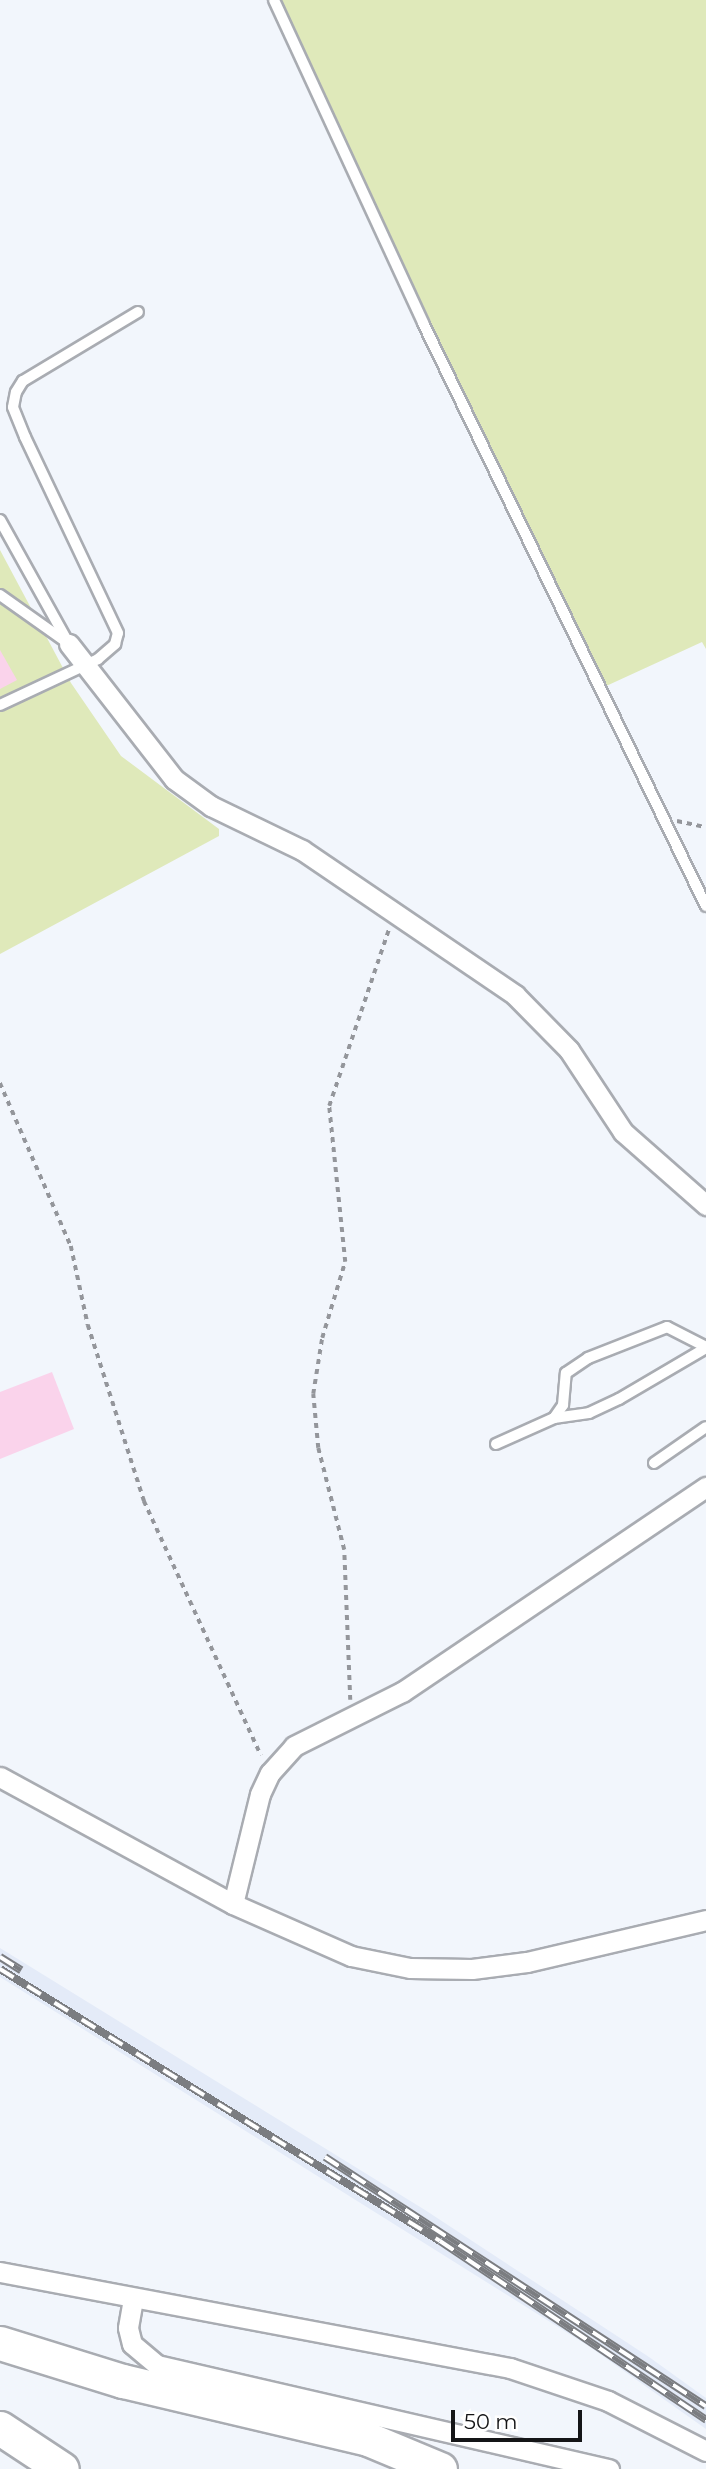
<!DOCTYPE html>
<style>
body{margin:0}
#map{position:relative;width:706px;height:2469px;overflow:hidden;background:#f2f6fc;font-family:Montserrat,sans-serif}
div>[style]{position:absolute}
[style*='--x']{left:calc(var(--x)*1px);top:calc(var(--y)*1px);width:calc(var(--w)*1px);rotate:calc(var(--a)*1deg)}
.built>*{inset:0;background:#e4ebf8}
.green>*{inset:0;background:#dfe9ba}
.building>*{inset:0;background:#fad3eb}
.path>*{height:3.5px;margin-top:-1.75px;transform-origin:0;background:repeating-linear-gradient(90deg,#94969b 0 5px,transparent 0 10px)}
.roads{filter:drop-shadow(2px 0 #a9acb2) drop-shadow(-2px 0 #a9acb2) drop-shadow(0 2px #a9acb2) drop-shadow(0 -2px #a9acb2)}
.lane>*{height:10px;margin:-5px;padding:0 5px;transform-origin:5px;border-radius:5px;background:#fff}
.street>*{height:19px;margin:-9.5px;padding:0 9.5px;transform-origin:9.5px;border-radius:9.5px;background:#fff}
.highway>*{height:33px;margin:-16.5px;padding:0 16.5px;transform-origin:16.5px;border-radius:16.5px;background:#fff}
.rail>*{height:8px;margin-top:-4px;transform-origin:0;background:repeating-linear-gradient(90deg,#fff 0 16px,#7b7d81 0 32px);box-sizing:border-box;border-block:2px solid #7b7d81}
span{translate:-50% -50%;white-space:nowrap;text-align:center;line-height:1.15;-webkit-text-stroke:6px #fff;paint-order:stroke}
.scale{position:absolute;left:451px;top:2410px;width:131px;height:32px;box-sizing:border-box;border:4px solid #141517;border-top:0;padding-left:9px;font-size:21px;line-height:24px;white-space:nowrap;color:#141517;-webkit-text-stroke:5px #fff;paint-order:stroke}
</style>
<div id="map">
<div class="built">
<div style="clip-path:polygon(0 1948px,425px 2210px,649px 2357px,706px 2398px,706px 2429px,590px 2347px,0 1977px)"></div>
</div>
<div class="green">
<div style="clip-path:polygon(278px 0,706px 0,706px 649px,702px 642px,604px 687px)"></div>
<div style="clip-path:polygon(0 550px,71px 683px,121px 756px,219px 829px,219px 836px,0 954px)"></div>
</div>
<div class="building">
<div style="clip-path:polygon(0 650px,17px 680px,0 689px)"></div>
<div style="clip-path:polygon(52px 1372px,74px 1429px,0 1459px,0 1392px)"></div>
</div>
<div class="path">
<div style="--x:677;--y:821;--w:30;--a:12"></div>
<div style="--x:0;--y:1083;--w:178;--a:66.5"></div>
<div style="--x:71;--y:1246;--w:81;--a:77.9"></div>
<div style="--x:88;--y:1325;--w:185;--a:72.3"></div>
<div style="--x:144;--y:1501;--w:280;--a:65.3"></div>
<div style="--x:350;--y:1700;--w:150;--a:-92.3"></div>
<div style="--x:344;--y:1550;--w:105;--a:-104.3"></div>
<div style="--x:318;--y:1448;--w:54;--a:-95.3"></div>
<div style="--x:313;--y:1394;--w:57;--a:-80.9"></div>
<div style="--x:322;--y:1338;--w:79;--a:-73.2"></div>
<div style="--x:345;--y:1262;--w:157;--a:-95.9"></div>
<div style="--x:329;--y:1106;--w:187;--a:-71.3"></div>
</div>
<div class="roads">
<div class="lane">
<div style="--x:274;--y:0;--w:356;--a:65.2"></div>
<div style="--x:423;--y:323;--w:648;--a:64.11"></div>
<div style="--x:0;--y:520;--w:142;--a:60.9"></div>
<div style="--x:0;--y:595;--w:80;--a:35.3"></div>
<div style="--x:0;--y:705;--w:108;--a:-25.1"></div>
<div style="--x:98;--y:659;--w:23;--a:-41"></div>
<div style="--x:115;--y:644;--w:11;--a:-75"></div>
<div style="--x:118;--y:633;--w:217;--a:-115.4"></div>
<div style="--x:25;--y:437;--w:32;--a:-112"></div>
<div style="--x:13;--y:407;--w:15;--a:-79"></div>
<div style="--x:16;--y:392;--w:13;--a:-58"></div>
<div style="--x:23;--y:381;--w:134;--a:-31"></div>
<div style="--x:554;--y:1418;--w:35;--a:-8"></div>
<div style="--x:589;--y:1413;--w:33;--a:-25"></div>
<div style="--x:619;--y:1399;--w:101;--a:-30.4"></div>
<div style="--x:496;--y:1444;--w:64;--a:-24.1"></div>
<div style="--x:554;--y:1418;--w:16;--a:-55"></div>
<div style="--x:563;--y:1405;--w:32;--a:-85"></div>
<div style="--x:566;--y:1373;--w:27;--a:-34"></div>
<div style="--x:588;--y:1358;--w:85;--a:-21.4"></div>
<div style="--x:667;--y:1327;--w:44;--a:27.1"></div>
<div style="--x:654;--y:1463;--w:63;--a:-34.7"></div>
</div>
<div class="street">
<div style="--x:69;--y:644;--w:171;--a:52.1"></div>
<div style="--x:174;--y:779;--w:46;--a:36.1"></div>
<div style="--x:211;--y:806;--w:101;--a:25.8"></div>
<div style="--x:302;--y:850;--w:258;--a:34.2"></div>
<div style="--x:515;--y:995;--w:77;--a:45.5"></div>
<div style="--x:569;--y:1050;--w:98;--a:56.6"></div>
<div style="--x:623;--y:1132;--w:111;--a:41.3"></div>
<div style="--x:0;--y:1777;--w:265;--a:28.6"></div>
<div style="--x:233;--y:1904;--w:129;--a:23.8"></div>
<div style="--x:351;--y:1956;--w:60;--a:11.5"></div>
<div style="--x:410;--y:1968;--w:62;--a:0.9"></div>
<div style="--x:472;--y:1969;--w:55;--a:-7.3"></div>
<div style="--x:527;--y:1962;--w:184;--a:-13.2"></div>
<div style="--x:233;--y:1904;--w:113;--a:-76.2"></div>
<div style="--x:260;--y:1794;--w:23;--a:-65"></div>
<div style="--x:270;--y:1773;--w:36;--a:-48"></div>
<div style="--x:294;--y:1746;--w:121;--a:-26.6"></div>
<div style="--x:402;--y:1692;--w:367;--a:-34"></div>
<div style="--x:0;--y:2272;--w:519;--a:10.66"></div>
<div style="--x:510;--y:2368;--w:103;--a:18.6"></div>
<div style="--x:608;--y:2401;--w:110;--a:27"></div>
<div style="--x:133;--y:2299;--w:29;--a:100"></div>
<div style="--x:128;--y:2328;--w:16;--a:76"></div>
<div style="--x:132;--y:2344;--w:33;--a:40"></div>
<div style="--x:157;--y:2365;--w:464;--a:13"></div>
</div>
<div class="highway">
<div style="--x:0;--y:2343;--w:129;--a:17.2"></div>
<div style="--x:123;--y:2381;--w:252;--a:13.3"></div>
<div style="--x:368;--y:2439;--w:78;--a:22.6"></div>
<div style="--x:0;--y:2428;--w:74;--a:33.5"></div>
</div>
</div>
<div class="rail">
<div style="--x:0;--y:1957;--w:25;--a:32"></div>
<div style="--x:0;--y:1969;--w:517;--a:31.72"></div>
<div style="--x:440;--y:2241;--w:321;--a:33.9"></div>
<div style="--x:325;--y:2157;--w:455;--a:33.2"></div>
</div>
<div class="scale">50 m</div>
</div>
